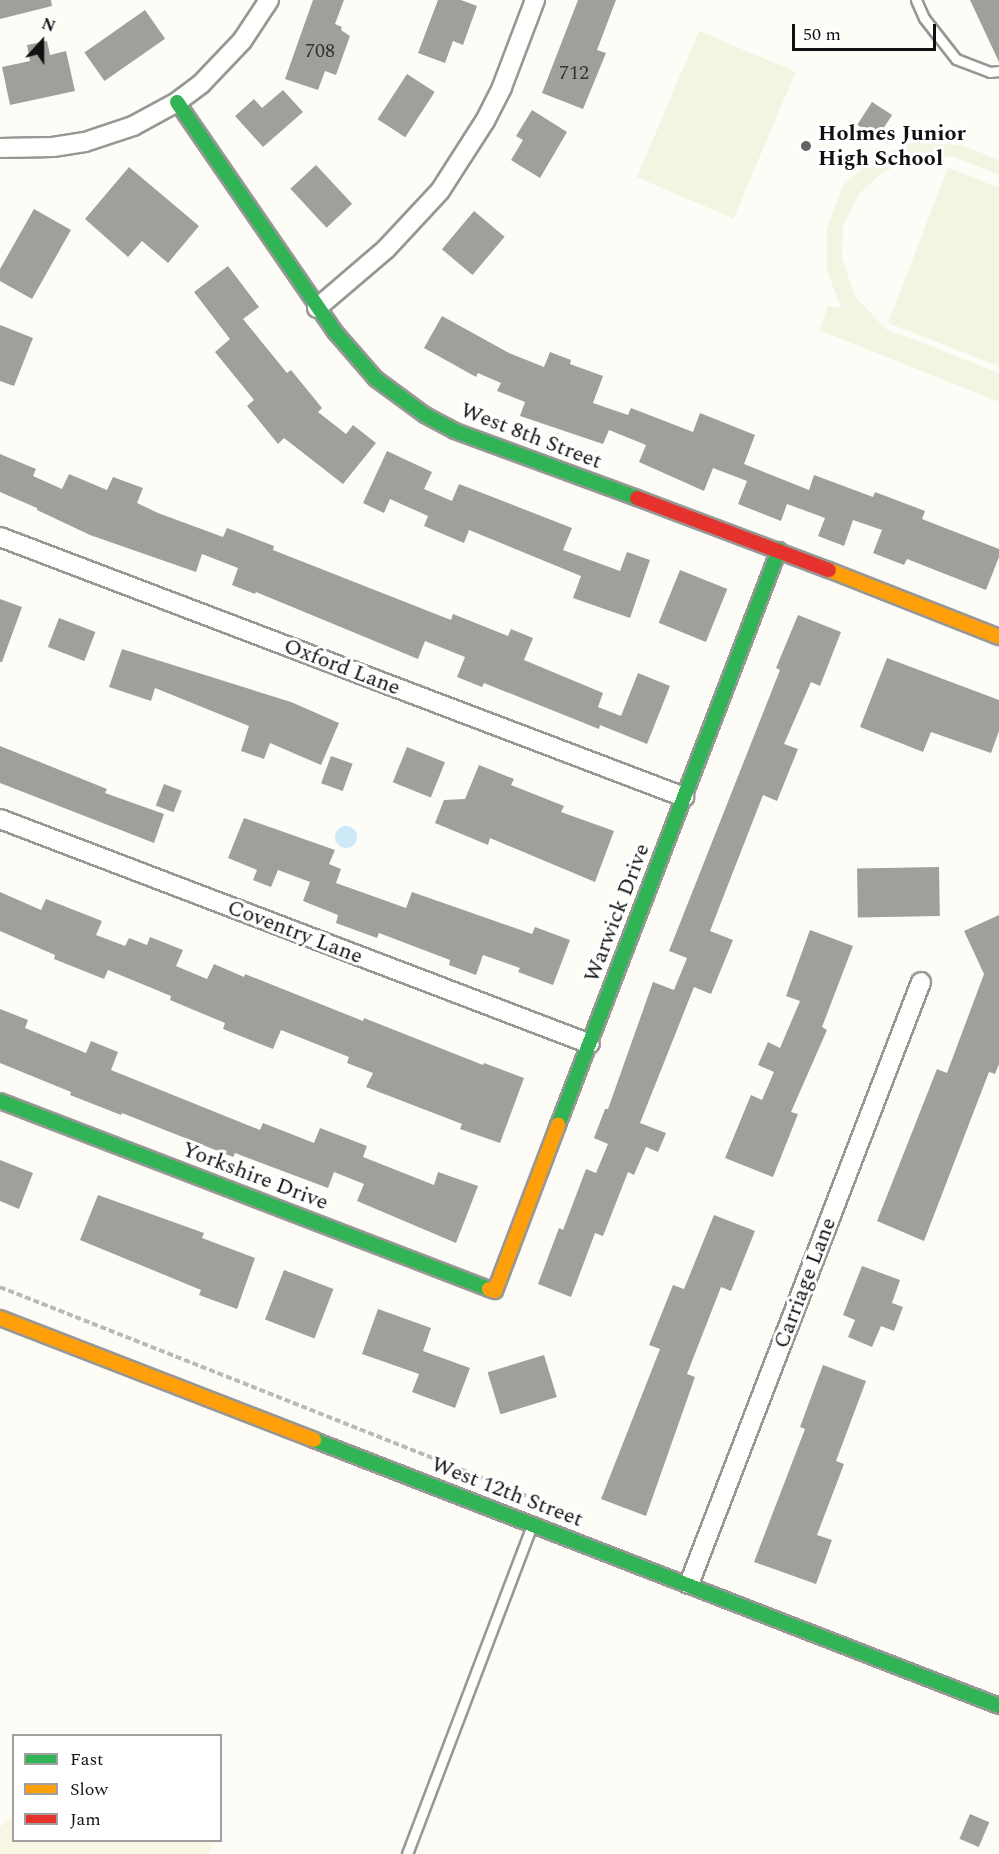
<!DOCTYPE html>
<style>
body{margin:0}
#map{position:relative;width:999px;height:1854px;overflow:hidden;background:#fdfcf7;font-family:Spectral,serif}
div>[style]{position:absolute}
[style*='--x']{left:calc(var(--x)*1px);top:calc(var(--y)*1px);width:calc(var(--w)*1px);rotate:calc(var(--a)*1deg)}
.farmland>*{inset:0;background:#f9f7e4}
.pitch>*{inset:0;background:#f0f6e1;transform-origin:0 0}
.water>*{inset:0;background:#cde8f7}
.round{border-radius:50%}
.building>*{inset:0;background:#a19f9c;transform-origin:0 0}
.path>*{height:4px;margin-top:-2px;transform-origin:0;background:repeating-linear-gradient(90deg,#b9b9b8 0 6px,transparent 0 9px)}
.roads{filter:drop-shadow(2px 0 #979795) drop-shadow(-2px 0 #979795) drop-shadow(0 2px #979795) drop-shadow(0 -2px #979795)}
.lane>*{height:9px;margin:-4.5px;padding:0 4.5px;transform-origin:4.5px;border-radius:4.5px;background:#fffffe}
.street>*{height:18px;margin:-9px;padding:0 9px;transform-origin:9px;border-radius:9px;background:#fffffe}
.fast>*{height:14px;margin:-7px;padding:0 7px;transform-origin:7px;border-radius:7px;background:#30b455}
.slow>*{height:14px;margin:-7px;padding:0 7px;transform-origin:7px;border-radius:7px;background:#ff9f0a}
.jam>*{height:14px;margin:-7px;padding:0 7px;transform-origin:7px;border-radius:7px;background:#e5322d}
.dots>*{width:16px;height:16px;translate:-50% -50%;box-sizing:border-box;border:3px solid #fff;border-radius:50%}
span{translate:-50% -50%;white-space:nowrap;text-align:center;line-height:1.15;-webkit-text-stroke:6px #fff;paint-order:stroke}
.number-label{font-size:20px;color:#353434}
.number-label span{-webkit-text-stroke-width:0}
.poi-label{font-size:22px;color:#111;font-weight:700}
.left{translate:0 -50%;text-align:left}
.street-label{font-size:22px;color:#111}
.legend{position:absolute;left:12px;top:1734px;width:210px;height:108px;box-sizing:border-box;background:#fff;border:2px solid #a0a0a0;margin:0;padding:8px 10px;list-style:none;font-size:18px;color:#111}
.legend li{display:flex;align-items:center;gap:12px;height:30px}
.legend b{width:30px;border:2px solid #a0a0a0}
.north{position:absolute;left:12px;top:12px;width:60px;height:60px;-webkit-text-stroke:4px #fff;paint-order:stroke;rotate:21deg;font-size:16px;font-weight:700;line-height:24px;text-align:center;color:#111}
.north::after{content:'';display:block;margin:auto;width:21px;height:27px;background:#111;clip-path:polygon(50% 0,100% 100%,50% 72%,0 100%)}
.scale{position:absolute;left:792px;top:24px;width:144px;height:27px;box-sizing:border-box;border:3px solid #111;border-top:0;padding-left:8px;font-size:18px;line-height:21px;white-space:nowrap;color:#111;-webkit-text-stroke:4px #fff;paint-order:stroke}
</style>
<div id="map">
<div class="farmland">
<div style="clip-path:polygon(13px 1815px,14px 1840px,214px 1841px,209px 1854px,0 1854px,0 1827px)"></div>
</div>
<div class="pitch">
<div style="left:699px;top:31px;width:105px;height:159px;rotate:23deg"></div>
<div style="clip-path:polygon(913px 143px,962px 145px,999px 160px,999px 175px,954px 157px,919px 156px,883px 172px,860px 193px,843px 224px,842px 257px,855px 297px,886px 329px,999px 373px,999px 402px,819px 330px,828px 306px,841px 308px,827px 270px,827px 229px,844px 184px,875px 158px)"></div>
<div style="clip-path:polygon(948px 168px,999px 188px,999px 366px,888px 323px)"></div>
</div>
<div class="water">
<div class="round" style="left:335px;top:826px;width:22px;height:22px"></div>
</div>
<div class="building">
<div style="clip-path:polygon(0 0,51px 0,52px 6px,0 19px)"></div>
<div style="clip-path:polygon(313px 0,344px 0,335px 24px,342px 27px,341px 30px,350px 36px,336px 75px,325px 71px,318px 90px,285px 79px)"></div>
<div style="clip-path:polygon(438px 0,461px 0,477px 6px,463px 45px,453px 41px,445px 63px,418px 53px)"></div>
<div style="clip-path:polygon(578px 0,616px 0,597px 50px,606px 53px,583px 109px,542px 93px)"></div>
<div style="clip-path:polygon(970px 0,999px 0,999px 62px)"></div>
<div style="left:145px;top:10px;width:35px;height:74px;rotate:55deg"></div>
<div style="clip-path:polygon(47px 41px,50px 55px,66px 51px,75px 91px,10px 105px,2px 67px,30px 61px,27px 45px)"></div>
<div style="left:407px;top:74px;width:33px;height:54px;rotate:33deg"></div>
<div style="clip-path:polygon(283px 90px,303px 112px,263px 147px,235px 116px,254px 99px,262px 108px)"></div>
<div style="left:872px;top:102px;width:24px;height:27px;rotate:33deg"></div>
<div style="clip-path:polygon(532px 110px,567px 132px,540px 178px,511px 160px,523px 140px,516px 136px)"></div>
<div style="left:316px;top:165px;width:53px;height:35px;rotate:47deg"></div>
<div style="clip-path:polygon(129px 167px,199px 226px,168px 263px,142px 241px,128px 257px,85px 219px)"></div>
<div style="clip-path:polygon(34px 209px,71px 230px,32px 299px,0 281px,0 269px)"></div>
<div style="left:474px;top:211px;width:40px;height:50px;rotate:40deg"></div>
<div style="clip-path:polygon(228px 266px,259px 307px,243px 319px,287px 373px,291px 370px,322px 408px,318px 412px,346px 434px,353px 425px,376px 443px,343px 484px,284px 438px,278px 444px,247px 406px,254px 400px,215px 352px,230px 339px,194px 292px)"></div>
<div style="clip-path:polygon(442px 316px,509px 353px,544px 367px,550px 352px,571px 360px,570px 364px,603px 376px,593px 403px,628px 415px,631px 408px,693px 432px,700px 413px,755px 435px,744px 464px,809px 490px,814px 475px,873px 497px,875px 492px,925px 511px,922px 519px,999px 549px,999px 557px,986px 590px,907px 559px,904px 565px,873px 553px,882px 530px,853px 520px,844px 546px,818px 536px,825px 518px,787px 504px,781px 521px,738px 504px,747px 481px,713px 468px,704px 491px,639px 462px,646px 445px,609px 430px,603px 444px,520px 416px,525px 402px,497px 391px,501px 383px,478px 373px,476px 377px,424px 348px)"></div>
<div style="clip-path:polygon(0 325px,33px 338px,14px 386px,0 381px)"></div>
<div style="clip-path:polygon(387px 451px,432px 472px,424px 489px,452px 501px,459px 484px,572px 528px,563px 550px,620px 571px,627px 552px,650px 560px,630px 618px,573px 598px,581px 576px,469px 530px,464px 543px,424px 526px,428px 516px,390px 499px,384px 513px,363px 503px)"></div>
<div style="clip-path:polygon(0 454px,36px 469px,33px 476px,62px 489px,69px 474px,107px 490px,113px 477px,143px 488px,137px 503px,158px 513px,223px 537px,227px 528px,274px 546px,273px 550px,451px 620px,453px 614px,508px 636px,511px 629px,533px 638px,524px 660px,603px 693px,598px 707px,621px 716px,638px 673px,670px 686px,647px 744px,600px 725px,599px 729px,484px 683px,482px 687px,457px 677px,465px 657px,425px 641px,418px 659px,256px 592px,255px 594px,232px 585px,238px 568px,202px 554px,196px 572px,90px 535px,37px 510px,37px 508px,0 492px)"></div>
<div style="left:680px;top:570px;width:51px;height:57px;rotate:22deg"></div>
<div style="clip-path:polygon(0 599px,22px 607px,2px 662px,0 662px)"></div>
<div style="clip-path:polygon(798px 615px,841px 632px,820px 686px,811px 682px,784px 744px,798px 749px,777px 801px,763px 795px,710px 931px,733px 940px,711px 994px,694px 987px,640px 1123px,666px 1133px,658px 1152px,646px 1147px,634px 1175px,628px 1172px,603px 1236px,595px 1233px,571px 1297px,538px 1284px,559px 1228px,563px 1230px,586px 1169px,596px 1173px,608px 1144px,594px 1138px,605px 1109px,608px 1109px,653px 982px,674px 990px,687px 958px,669px 951px,780px 670px,776px 668px)"></div>
<div style="left:59px;top:618px;width:39px;height:31px;rotate:21deg"></div>
<div style="clip-path:polygon(122px 649px,291px 702px,339px 723px,321px 765px,270px 743px,264px 759px,241px 751px,249px 726px,155px 688px,151px 701px,109px 687px)"></div>
<div style="clip-path:polygon(887px 658px,999px 700px,999px 731px,991px 753px,931px 732px,923px 752px,860px 727px)"></div>
<div style="clip-path:polygon(0 746px,107px 789px,105px 793px,164px 814px,154px 843px,0 783px)"></div>
<div style="left:407px;top:747px;width:41px;height:38px;rotate:22deg"></div>
<div style="left:331px;top:756px;width:23px;height:29px;rotate:20deg"></div>
<div style="clip-path:polygon(479px 765px,514px 779px,511px 785px,564px 806px,561px 812px,614px 831px,595px 882px,490px 838px,488px 845px,435px 823px,444px 800px,465px 799px)"></div>
<div style="left:164px;top:784px;width:19px;height:23px;rotate:21deg"></div>
<div style="clip-path:polygon(244px 818px,335px 850px,329px 864px,341px 869px,336px 883px,406px 908px,412px 892px,532px 934px,535px 927px,570px 940px,553px 985px,518px 972px,520px 968px,483px 955px,476px 975px,449px 965px,450px 960px,379px 933px,377px 938px,336px 923px,338px 915px,303px 901px,310px 882px,278px 870px,271px 887px,253px 880px,257px 870px,228px 858px)"></div>
<div style="left:939px;top:867px;width:49px;height:82px;rotate:89deg"></div>
<div style="clip-path:polygon(0 892px,41px 910px,46px 899px,102px 921px,96px 935px,125px 946px,129px 938px,147px 945px,150px 937px,183px 950px,176px 966px,207px 979px,214px 964px,244px 977px,245px 974px,363px 1021px,364px 1018px,483px 1065px,484px 1063px,524px 1078px,500px 1143px,460px 1129px,462px 1124px,366px 1087px,373px 1073px,347px 1063px,349px 1057px,281px 1030px,273px 1049px,223px 1029px,225px 1023px,170px 1000px,171px 996px,108px 970px,104px 979px,54px 959px,55px 955px,0 931px)"></div>
<div style="clip-path:polygon(999px 915px,999px 1064px,995px 1074px,989px 1072px,924px 1241px,877px 1221px,937px 1069px,947px 1073px,984px 974px,964px 931px)"></div>
<div style="clip-path:polygon(810px 930px,853px 946px,822px 1027px,827px 1030px,791px 1112px,798px 1114px,773px 1177px,725px 1158px,751px 1095px,762px 1100px,774px 1072px,758px 1065px,768px 1042px,780px 1048px,800px 1001px,786px 996px)"></div>
<div style="clip-path:polygon(0 1009px,28px 1020px,25px 1028px,86px 1053px,91px 1041px,118px 1052px,111px 1070px,260px 1130px,263px 1123px,314px 1143px,320px 1128px,367px 1146px,363px 1157px,434px 1185px,438px 1172px,478px 1186px,456px 1243px,357px 1201px,364px 1184px,334px 1172px,328px 1188px,235px 1153px,233px 1157px,122px 1113px,121px 1115px,70px 1095px,71px 1092px,0 1063px)"></div>
<div style="clip-path:polygon(0 1160px,33px 1173px,19px 1209px,0 1201px)"></div>
<div style="clip-path:polygon(98px 1195px,204px 1233px,202px 1238px,255px 1258px,237px 1309px,199px 1295px,201px 1290px,80px 1240px)"></div>
<div style="clip-path:polygon(714px 1215px,755px 1231px,731px 1291px,721px 1287px,687px 1374px,695px 1377px,646px 1516px,601px 1499px,660px 1349px,649px 1345px,673px 1285px,684px 1289px)"></div>
<div style="clip-path:polygon(862px 1266px,900px 1280px,892px 1303px,903px 1307px,894px 1331px,881px 1326px,872px 1347px,848px 1337px,855px 1320px,843px 1315px)"></div>
<div style="left:284px;top:1270px;width:53px;height:53px;rotate:21deg"></div>
<div style="clip-path:polygon(378px 1309px,431px 1328px,423px 1351px,470px 1368px,455px 1408px,412px 1392px,419px 1374px,362px 1354px)"></div>
<div style="left:544px;top:1355px;width:44px;height:59px;rotate:73deg"></div>
<div style="clip-path:polygon(823px 1365px,866px 1381px,836px 1461px,844px 1464px,817px 1535px,832px 1540px,816px 1584px,754px 1562px,805px 1429px,800px 1427px)"></div>
<div style="left:970px;top:1814px;width:21px;height:27px;rotate:23deg"></div>
</div>
<div class="path">
<div style="--x:0;--y:1287;--w:560;--a:21.57"></div>
<div style="--x:521;--y:1493;--w:14;--a:30"></div>
</div>
<div class="roads">
<div class="lane">
<div style="--x:916;--y:0;--w:20;--a:66"></div>
<div style="--x:924;--y:18;--w:52;--a:52"></div>
<div style="--x:956;--y:59;--w:36;--a:21"></div>
<div style="--x:990;--y:72;--w:9;--a:-6"></div>
<div style="--x:407;--y:1854;--w:352;--a:-69.2"></div>
</div>
<div class="street">
<div style="--x:0;--y:148;--w:53;--a:-1.1"></div>
<div style="--x:53;--y:147;--w:32;--a:-9"></div>
<div style="--x:85;--y:142;--w:51;--a:-18.4"></div>
<div style="--x:133;--y:126;--w:50;--a:-28.6"></div>
<div style="--x:177;--y:102;--w:30;--a:-37"></div>
<div style="--x:201;--y:84;--w:59;--a:-46.4"></div>
<div style="--x:242;--y:41;--w:49;--a:-56.6"></div>
<div style="--x:317;--y:308;--w:91;--a:-40.5"></div>
<div style="--x:386;--y:249;--w:79;--a:-47"></div>
<div style="--x:440;--y:191;--w:83;--a:-57.3"></div>
<div style="--x:485;--y:121;--w:38;--a:-63"></div>
<div style="--x:502;--y:87;--w:93;--a:-69.2"></div>
<div style="--x:0;--y:537;--w:732;--a:20.81"></div>
<div style="--x:0;--y:819;--w:631;--a:20.87"></div>
<div style="--x:689;--y:1584;--w:645;--a:-68.92"></div>
</div>
<div class="fast">
<div style="--x:177;--y:102;--w:280;--a:55.5"></div>
<div style="--x:336;--y:333;--w:61;--a:49"></div>
<div style="--x:376;--y:379;--w:61;--a:36.3"></div>
<div style="--x:425;--y:415;--w:34;--a:28"></div>
<div style="--x:455;--y:431;--w:194;--a:20.2"></div>
<div style="--x:0;--y:1101;--w:524;--a:21.03"></div>
<div style="--x:558;--y:1125;--w:616;--a:-68.98"></div>
<div style="--x:314;--y:1440;--w:735;--a:21.22"></div>
</div>
<div class="slow">
<div style="--x:829;--y:570;--w:183;--a:21.5"></div>
<div style="--x:489;--y:1289;--w:6;--a:18"></div>
<div style="--x:495;--y:1291;--w:178;--a:-69.2"></div>
<div style="--x:0;--y:1318;--w:337;--a:21.2"></div>
</div>
<div class="jam">
<div style="--x:637;--y:498;--w:205;--a:20.6"></div>
</div>
</div>
<div class="dots">
<div style="left:806px;top:146px;background:#646362"></div>
</div>
<div class="number-label">
<span style="left:320px;top:51px">708</span>
<span style="left:574px;top:73px">712</span>
</div>
<div class="poi-label">
<span class="left" style="left:818px;top:146px">Holmes Junior<br>High School</span>
</div>
<div class="street-label">
<span style="left:531px;top:436px;rotate:21deg">West 8th Street</span>
<span style="left:342px;top:667px;rotate:21deg">Oxford Lane</span>
<span style="left:617px;top:913px;rotate:-69deg">Warwick Drive</span>
<span style="left:295px;top:932px;rotate:21deg">Coventry Lane</span>
<span style="left:255px;top:1176px;rotate:21deg">Yorkshire Drive</span>
<span style="left:805px;top:1283px;rotate:-69deg">Carriage Lane</span>
<span style="left:507px;top:1492px;rotate:21deg">West 12th Street</span>
</div>
<ul class="legend">
<li><b style="height:8px;background:#30b455"></b>Fast</li>
<li><b style="height:8px;background:#ff9f0a"></b>Slow</li>
<li><b style="height:8px;background:#e5322d"></b>Jam</li>
</ul>
<div class="north">N</div>
<div class="scale">50 m</div>
</div>
